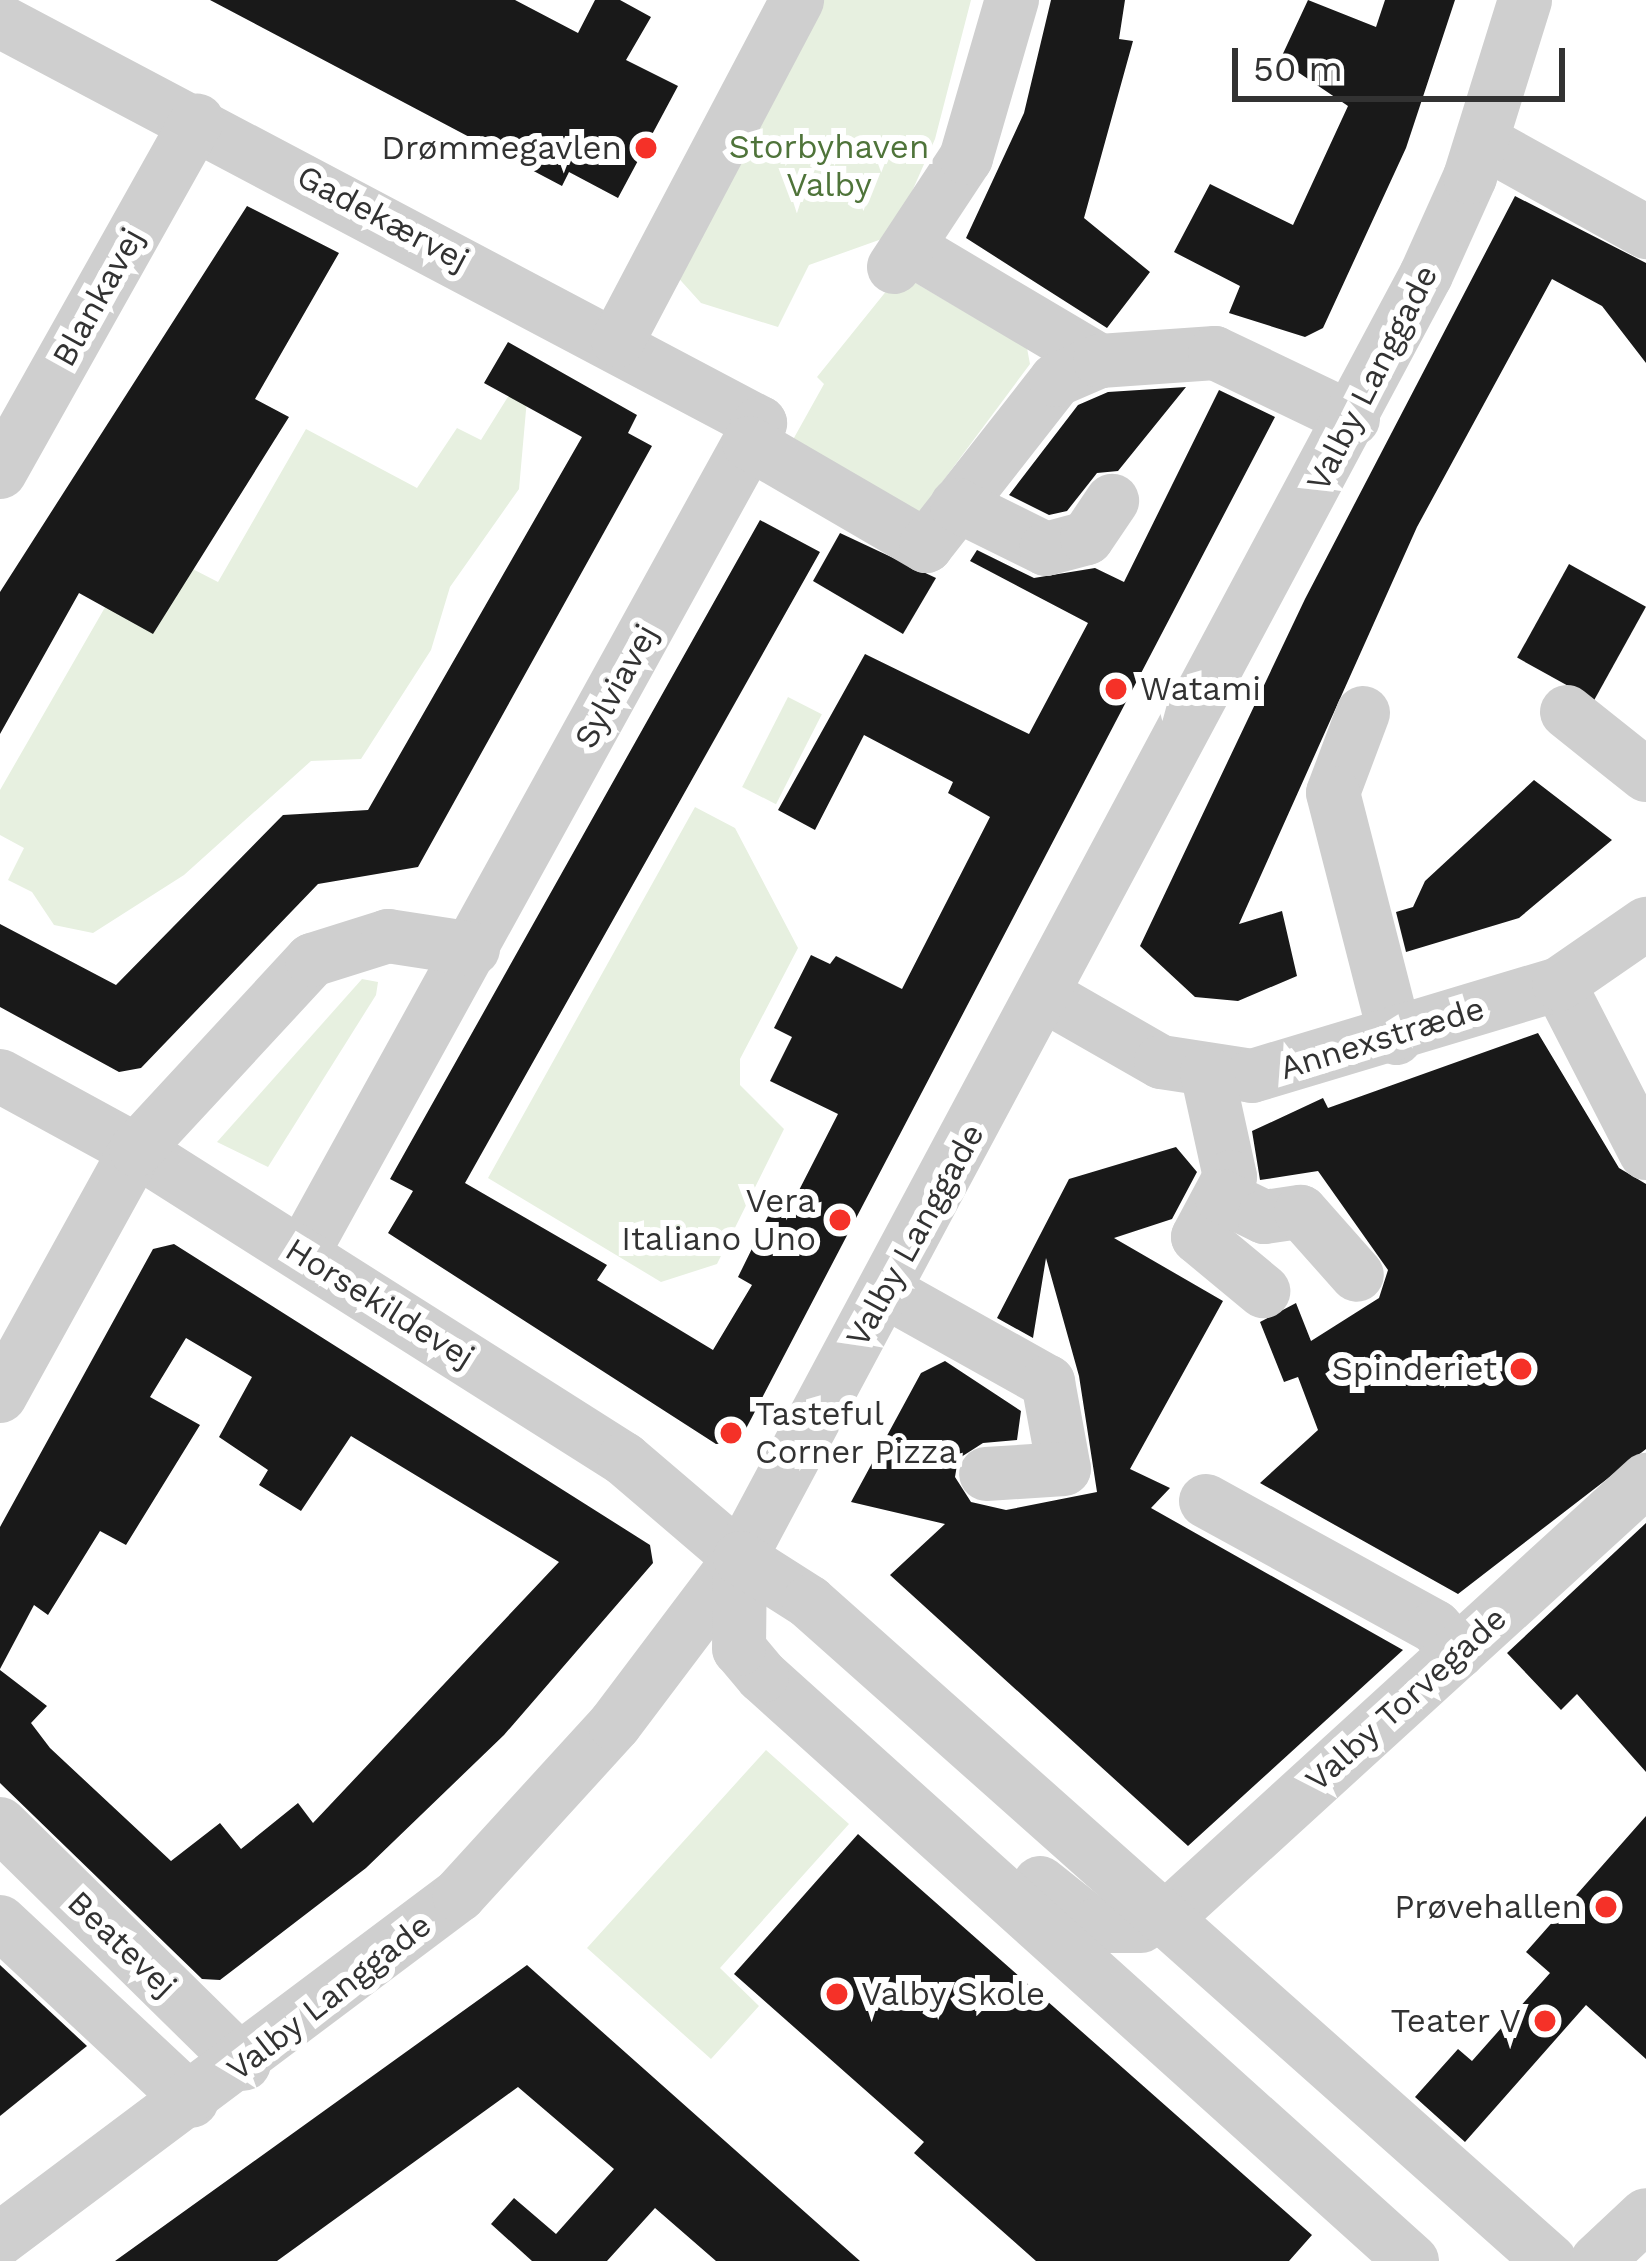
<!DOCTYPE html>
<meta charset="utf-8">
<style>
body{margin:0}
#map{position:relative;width:1646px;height:2261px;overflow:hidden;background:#fff;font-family:"Work Sans",sans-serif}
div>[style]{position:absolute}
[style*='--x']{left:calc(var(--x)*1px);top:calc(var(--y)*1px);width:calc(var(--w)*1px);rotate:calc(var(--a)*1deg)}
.green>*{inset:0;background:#e7f0e0;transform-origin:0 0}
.building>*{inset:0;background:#191919;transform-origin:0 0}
.minor>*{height:54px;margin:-27px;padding:0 27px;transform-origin:27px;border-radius:27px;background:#cfcfcf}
.dots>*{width:33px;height:33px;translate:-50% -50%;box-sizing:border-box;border:6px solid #fff;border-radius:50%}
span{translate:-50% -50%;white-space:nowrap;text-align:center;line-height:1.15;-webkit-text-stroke:12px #fff;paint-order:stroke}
.park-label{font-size:33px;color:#4f743a}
.poi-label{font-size:33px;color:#323232}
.right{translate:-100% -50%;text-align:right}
.left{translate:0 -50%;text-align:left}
.street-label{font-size:33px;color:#323232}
.scale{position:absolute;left:1232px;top:48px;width:333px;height:54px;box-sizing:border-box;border:6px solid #323232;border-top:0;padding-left:15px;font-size:36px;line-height:42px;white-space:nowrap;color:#323232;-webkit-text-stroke:9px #fff;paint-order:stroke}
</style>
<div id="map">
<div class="green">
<div style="clip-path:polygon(819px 0,971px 0,935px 139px,893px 235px,809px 265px,778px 327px,701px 303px,673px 272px)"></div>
<div style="clip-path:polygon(900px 274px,1027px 348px,1030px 364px,908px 528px,785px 454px,824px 384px,817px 377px)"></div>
<div style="clip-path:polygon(511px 392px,527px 399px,519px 489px,450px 587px,431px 650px,361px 759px,311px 761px,184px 875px,93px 933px,54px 925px,32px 892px,8px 880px,24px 848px,0 835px,0 790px,142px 543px,218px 582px,306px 429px,417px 488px,457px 428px,481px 440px)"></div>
<div style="left:788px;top:697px;width:38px;height:101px;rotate:27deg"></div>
<div style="clip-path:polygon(695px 807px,735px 828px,798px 948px,740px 1059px,740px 1085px,784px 1129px,717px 1264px,661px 1282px,488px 1178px)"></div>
<div style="clip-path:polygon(362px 979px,378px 982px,376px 995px,268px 1167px,217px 1142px)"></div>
<div style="clip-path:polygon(766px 1750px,849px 1824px,720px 1968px,759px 2006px,711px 2059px,587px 1948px)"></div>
</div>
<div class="building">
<div style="clip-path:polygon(210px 0,515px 0,578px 33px,595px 0,620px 0,651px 17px,626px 60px,678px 86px,618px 198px,569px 172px,562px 186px)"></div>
<div style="clip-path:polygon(1051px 0,1125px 0,1119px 39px,1133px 41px,1084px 218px,1150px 272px,1107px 328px,966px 238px,1024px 113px)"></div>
<div style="clip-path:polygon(1308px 0,1376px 27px,1385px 0,1455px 0,1406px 148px,1323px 328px,1305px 337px,1229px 313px,1240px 286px,1174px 252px,1210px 184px,1293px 225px,1348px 106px,1280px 60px)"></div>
<div style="clip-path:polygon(1515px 196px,1646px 263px,1646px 363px,1602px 306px,1552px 279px,1417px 527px,1239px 924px,1282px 911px,1297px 976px,1238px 1001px,1195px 997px,1140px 946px,1305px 599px)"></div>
<div style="clip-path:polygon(247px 206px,339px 253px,255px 399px,289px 417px,153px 634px,79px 593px,0 734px,0 592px)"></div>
<div style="clip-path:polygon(508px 342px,637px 415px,628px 433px,652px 446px,418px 867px,318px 884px,141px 1068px,119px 1072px,0 1007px,0 924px,116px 985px,283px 815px,368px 810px,582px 437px,484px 383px)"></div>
<div style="clip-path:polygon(1186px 387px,1118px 471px,1097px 473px,1067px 511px,1049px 515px,1009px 495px,1078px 405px,1108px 392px)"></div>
<div style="clip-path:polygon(1219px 390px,1275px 417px,739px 1442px,716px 1444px,388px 1233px,413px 1191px,390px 1179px,760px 520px,820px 552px,465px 1183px,607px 1265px,597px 1280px,713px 1350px,752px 1285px,738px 1277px,779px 1194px,794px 1200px,838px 1114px,770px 1081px,792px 1037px,774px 1028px,811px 955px,830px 964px,836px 956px,902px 989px,990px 817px,948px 793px,953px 782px,864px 735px,815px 830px,778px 810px,865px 654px,1029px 734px,1088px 623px,970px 561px,977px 550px,1034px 578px,1095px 568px,1124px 582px)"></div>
<div style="clip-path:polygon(840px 533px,936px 578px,903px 634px,813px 581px)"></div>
<div style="left:1569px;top:564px;width:88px;height:107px;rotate:29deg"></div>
<div style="clip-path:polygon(1534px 780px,1612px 840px,1519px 918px,1406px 952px,1396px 912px,1413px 907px,1425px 881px)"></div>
<div style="clip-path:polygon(1538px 1033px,1619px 1168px,1646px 1184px,1646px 1449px,1458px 1594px,1260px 1483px,1318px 1430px,1298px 1377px,1284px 1382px,1260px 1322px,1296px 1303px,1311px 1341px,1379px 1298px,1388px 1270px,1318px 1171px,1260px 1180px,1252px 1131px,1323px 1098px,1328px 1108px)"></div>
<div style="clip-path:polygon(1176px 1147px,1197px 1172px,1172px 1219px,1114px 1238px,1223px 1301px,1130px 1469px,1170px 1488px,1151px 1508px,1403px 1650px,1188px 1846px,890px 1575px,945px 1524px,851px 1502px,921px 1373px,945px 1361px,1021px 1411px,1017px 1440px,983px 1443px,958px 1459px,955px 1477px,971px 1502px,1006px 1510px,1097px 1492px,1079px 1376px,1046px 1258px,1033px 1338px,997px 1318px,1069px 1179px)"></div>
<div style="clip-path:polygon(174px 1244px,650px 1545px,653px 1563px,504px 1735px,366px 1868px,220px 1980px,202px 1979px,0 1783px,0 1670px,47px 1706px,31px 1723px,50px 1748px,171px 1861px,220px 1823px,241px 1849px,298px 1803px,313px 1823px,559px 1562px,351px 1436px,301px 1511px,259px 1485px,268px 1470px,219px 1437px,252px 1377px,186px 1338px,150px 1397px,200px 1425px,126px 1545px,100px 1531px,48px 1615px,34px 1605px,0 1669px,0 1527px,153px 1249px)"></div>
<div style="clip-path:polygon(1646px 1523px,1646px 1772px,1577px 1694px,1561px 1710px,1507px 1653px)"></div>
<div style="clip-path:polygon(1646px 1816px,1646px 2059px,1586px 2005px,1465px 2142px,1415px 2097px,1458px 2049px,1472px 2061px,1550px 1973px,1526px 1952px)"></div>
<div style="clip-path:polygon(858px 1834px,1312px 2235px,1289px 2261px,1036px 2261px,914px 2153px,924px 2142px,734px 1974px)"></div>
<div style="clip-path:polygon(0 1965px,87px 2046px,0 2116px)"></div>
<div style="clip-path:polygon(527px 1965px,860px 2261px,716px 2261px,655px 2208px,607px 2261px,532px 2261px,491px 2224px,514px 2198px,556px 2234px,614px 2169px,518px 2087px,277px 2261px,115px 2261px)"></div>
</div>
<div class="minor">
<div style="--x:0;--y:21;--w:860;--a:27.88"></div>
<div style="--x:760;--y:423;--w:949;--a:118.86"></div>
<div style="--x:1482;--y:141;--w:188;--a:29"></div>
<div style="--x:911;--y:249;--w:220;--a:30.7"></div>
<div style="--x:894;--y:267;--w:131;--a:-56.6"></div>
<div style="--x:966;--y:158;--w:165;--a:-73.8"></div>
<div style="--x:618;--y:340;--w:384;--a:-62.2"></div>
<div style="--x:749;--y:443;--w:205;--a:30.2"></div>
<div style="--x:926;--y:546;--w:211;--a:-51.9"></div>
<div style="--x:1056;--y:380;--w:48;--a:-23.4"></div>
<div style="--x:1100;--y:361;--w:115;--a:-4"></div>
<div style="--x:1215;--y:353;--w:153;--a:25.6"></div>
<div style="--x:0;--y:472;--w:403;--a:-60.7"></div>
<div style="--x:957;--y:505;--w:99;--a:26.3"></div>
<div style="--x:1046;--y:549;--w:42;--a:-15"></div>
<div style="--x:1087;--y:538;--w:45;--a:-56"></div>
<div style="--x:1567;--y:712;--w:101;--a:38.6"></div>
<div style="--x:1363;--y:713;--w:85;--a:110.6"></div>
<div style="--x:1333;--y:793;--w:253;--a:75.6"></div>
<div style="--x:1559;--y:984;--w:190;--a:62.8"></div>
<div style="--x:1044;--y:995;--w:135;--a:29.8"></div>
<div style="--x:1161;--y:1062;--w:92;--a:8.7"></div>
<div style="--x:1252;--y:1076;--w:320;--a:-16.7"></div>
<div style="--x:1559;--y:984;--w:106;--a:-34.6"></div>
<div style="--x:1207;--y:1072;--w:107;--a:77.6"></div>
<div style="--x:1230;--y:1177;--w:68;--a:118.1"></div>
<div style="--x:1198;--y:1237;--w:85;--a:39.7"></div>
<div style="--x:0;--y:1076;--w:155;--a:28.6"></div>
<div style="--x:136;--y:1150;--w:578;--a:32.34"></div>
<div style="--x:624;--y:1459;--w:153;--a:40.5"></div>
<div style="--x:1221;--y:1196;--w:48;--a:26"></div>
<div style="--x:1264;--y:1217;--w:37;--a:-8"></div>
<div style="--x:1301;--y:1212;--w:84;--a:48.4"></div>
<div style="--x:885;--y:1291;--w:187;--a:29.2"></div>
<div style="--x:1048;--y:1382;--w:88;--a:79.6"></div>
<div style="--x:1064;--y:1469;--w:78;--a:176.3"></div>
<div style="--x:0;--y:1396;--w:281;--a:-61.1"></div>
<div style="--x:136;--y:1150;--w:259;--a:-47.2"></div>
<div style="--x:312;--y:960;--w:80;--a:-17.5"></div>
<div style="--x:388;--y:936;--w:86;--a:8.7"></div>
<div style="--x:1206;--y:1501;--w:261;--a:28.8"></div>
<div style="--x:1435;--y:1627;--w:34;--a:47"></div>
<div style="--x:0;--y:1824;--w:342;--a:44.5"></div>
<div style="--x:1040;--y:1883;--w:69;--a:38.5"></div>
<div style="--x:1094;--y:1926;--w:47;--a:0"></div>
<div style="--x:1166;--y:1918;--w:650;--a:-42.38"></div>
<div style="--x:0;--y:1922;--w:262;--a:43"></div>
<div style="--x:0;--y:2239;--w:574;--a:-36.85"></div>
<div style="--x:459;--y:1895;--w:231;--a:-47.6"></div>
<div style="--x:615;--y:1724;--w:208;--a:-53"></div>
<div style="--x:740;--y:1558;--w:1455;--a:-61.87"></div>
<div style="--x:1426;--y:275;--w:107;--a:-65.8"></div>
<div style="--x:1470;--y:177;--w:185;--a:-72.7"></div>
<div style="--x:1412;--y:2261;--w:874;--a:-138.01"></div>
<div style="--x:762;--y:1676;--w:35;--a:-130"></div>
<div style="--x:739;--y:1649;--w:91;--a:-89.4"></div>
<div style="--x:740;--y:1558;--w:82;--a:32.5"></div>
<div style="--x:809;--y:1602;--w:992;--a:41.65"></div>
<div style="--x:1597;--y:2261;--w:67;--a:-43.2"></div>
</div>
<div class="dots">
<div style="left:646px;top:148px;background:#f53128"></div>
<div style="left:1116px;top:689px;background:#f53128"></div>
<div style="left:840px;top:1220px;background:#f53128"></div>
<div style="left:1521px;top:1369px;background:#f53128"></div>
<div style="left:731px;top:1433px;background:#f53128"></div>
<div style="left:1606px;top:1907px;background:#f53128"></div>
<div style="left:837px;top:1994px;background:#f53128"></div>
<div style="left:1545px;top:2021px;background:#f53128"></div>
</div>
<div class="park-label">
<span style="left:829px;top:166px">Storbyhaven<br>Valby</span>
</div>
<div class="poi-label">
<span class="right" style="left:622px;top:148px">Drømmegavlen</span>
<span class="left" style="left:1140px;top:689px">Watami</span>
<span class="right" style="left:816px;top:1220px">Vera<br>Italiano Uno</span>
<span class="right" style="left:1497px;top:1369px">Spinderiet</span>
<span class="left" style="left:755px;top:1433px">Tasteful<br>Corner Pizza</span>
<span class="right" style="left:1582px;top:1907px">Prøvehallen</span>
<span class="left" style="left:861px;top:1994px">Valby Skole</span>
<span class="right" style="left:1521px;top:2021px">Teater V</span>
</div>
<div class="street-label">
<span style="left:383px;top:218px;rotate:28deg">Gadekærvej</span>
<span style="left:98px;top:297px;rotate:-61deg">Blankavej</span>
<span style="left:1372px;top:378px;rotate:-63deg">Valby Langgade</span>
<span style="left:616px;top:686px;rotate:-61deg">Sylviavej</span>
<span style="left:1382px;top:1038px;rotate:-17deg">Annexstræde</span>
<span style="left:915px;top:1235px;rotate:-61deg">Valby Langgade</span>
<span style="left:380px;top:1303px;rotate:32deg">Horsekildevej</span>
<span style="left:1406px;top:1699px;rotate:-42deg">Valby Torvegade</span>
<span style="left:122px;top:1944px;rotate:44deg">Beatevej</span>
<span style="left:329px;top:1997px;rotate:-38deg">Valby Langgade</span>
</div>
<div class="scale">50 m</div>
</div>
